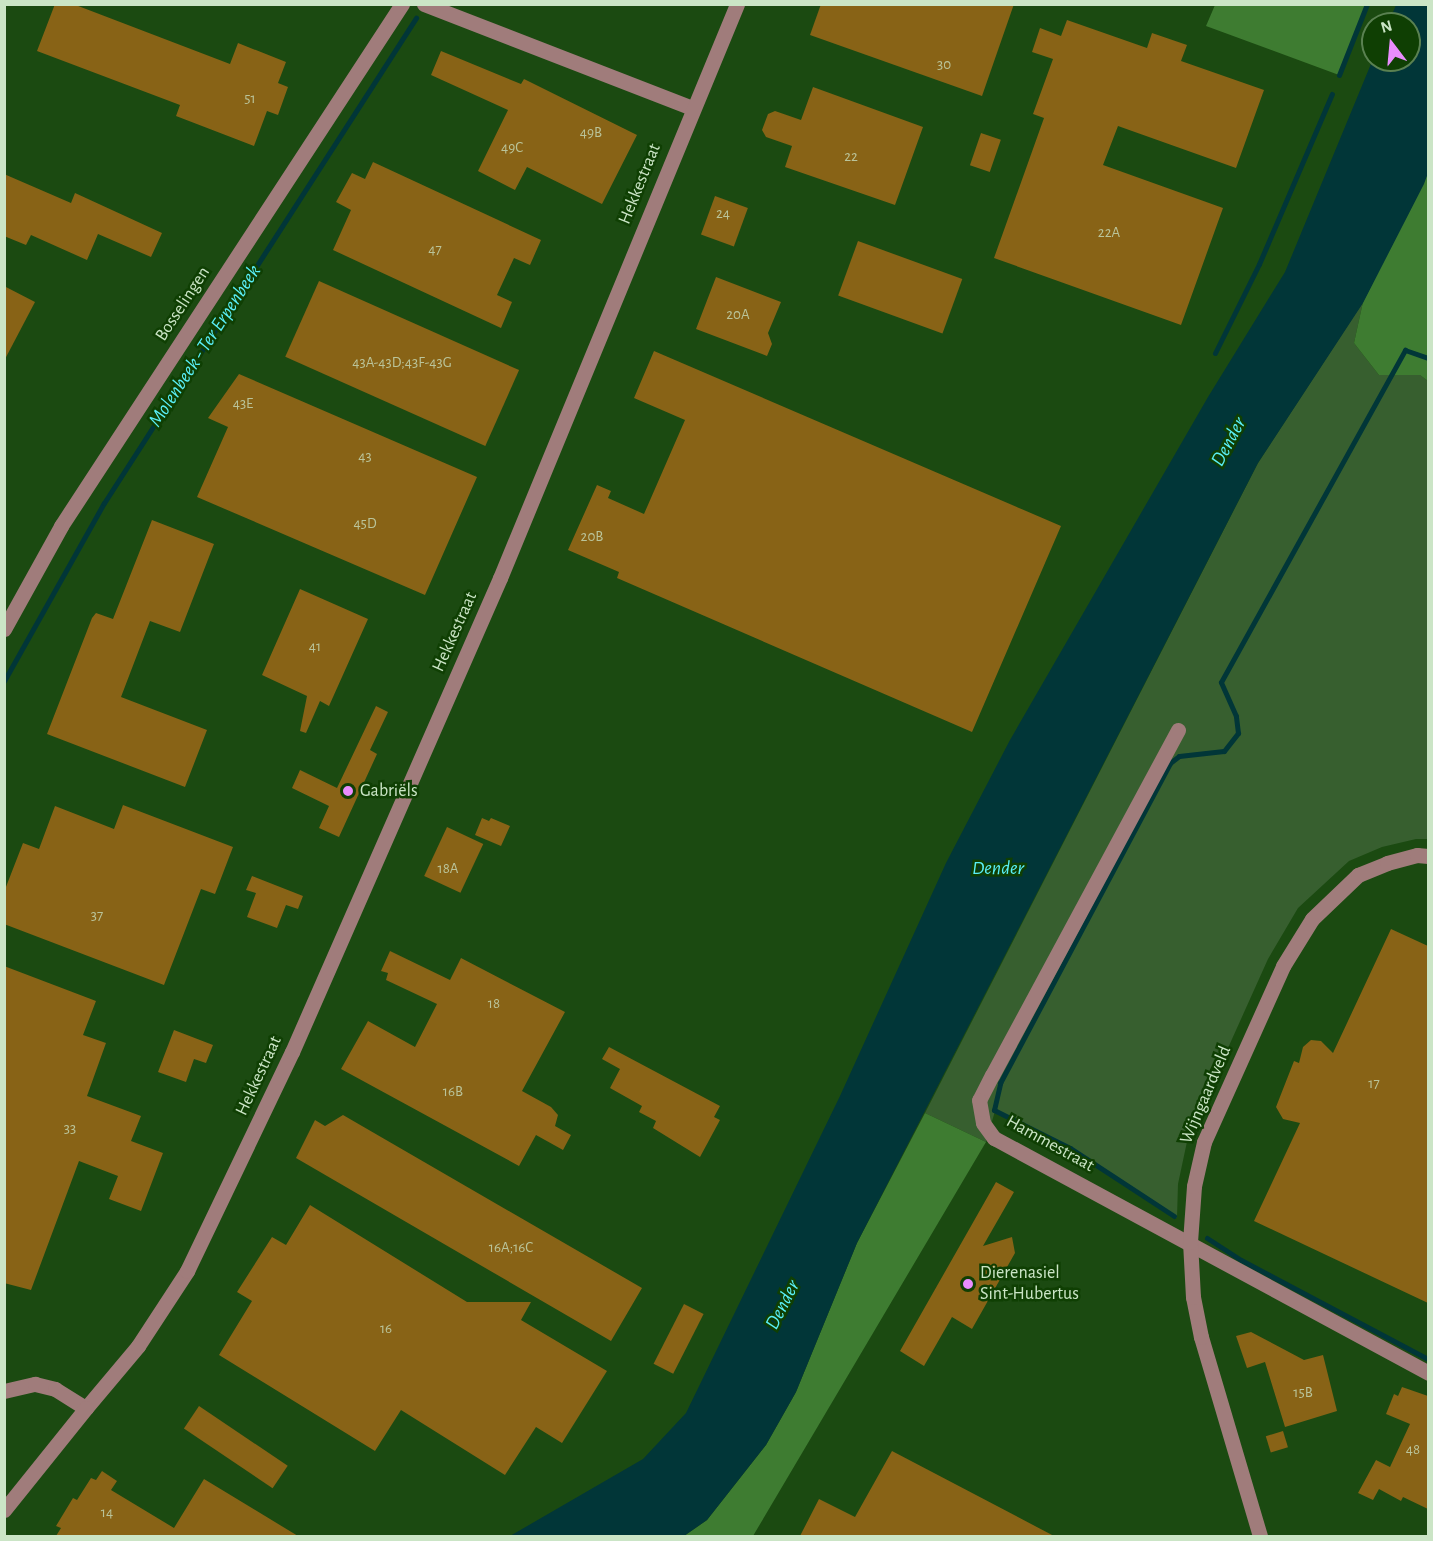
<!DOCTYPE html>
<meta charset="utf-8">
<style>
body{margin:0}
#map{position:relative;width:1433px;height:1541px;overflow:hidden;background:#1b4a11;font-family:"Alegreya Sans",sans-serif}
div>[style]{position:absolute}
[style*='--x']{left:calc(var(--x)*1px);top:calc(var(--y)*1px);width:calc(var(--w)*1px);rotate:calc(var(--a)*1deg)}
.green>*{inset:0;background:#375f2f}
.forest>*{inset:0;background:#3e7c31}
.water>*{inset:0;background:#013638}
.stream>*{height:5px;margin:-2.5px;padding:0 2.5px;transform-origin:2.5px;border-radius:2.5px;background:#013638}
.building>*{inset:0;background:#886316;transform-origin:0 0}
.minor>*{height:15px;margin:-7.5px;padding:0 7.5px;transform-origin:7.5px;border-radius:7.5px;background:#a07c7b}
.dots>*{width:16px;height:16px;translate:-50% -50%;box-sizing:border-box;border:3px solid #0f3f03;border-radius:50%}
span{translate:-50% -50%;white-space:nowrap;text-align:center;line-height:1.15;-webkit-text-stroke:5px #0f3f03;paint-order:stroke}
.number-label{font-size:15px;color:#bac49a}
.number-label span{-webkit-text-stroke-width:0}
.street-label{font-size:18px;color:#cbe5c6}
.poi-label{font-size:18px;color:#cbe5c6}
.left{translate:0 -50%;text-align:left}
.water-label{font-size:20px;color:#5aeff7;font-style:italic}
.frame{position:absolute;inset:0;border:6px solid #cbe5c6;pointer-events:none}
.north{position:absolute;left:1361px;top:12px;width:60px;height:60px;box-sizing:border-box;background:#0f3f03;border:2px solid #5a8151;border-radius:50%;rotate:344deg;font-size:16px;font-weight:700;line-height:24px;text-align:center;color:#cbe5c6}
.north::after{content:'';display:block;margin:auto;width:21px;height:27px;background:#e98dfd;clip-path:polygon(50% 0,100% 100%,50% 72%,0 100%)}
</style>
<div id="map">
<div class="green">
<div style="clip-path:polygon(1363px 302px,1354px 343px,1379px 375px,1420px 375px,1428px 381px,1428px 839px,1416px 839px,1382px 847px,1349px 861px,1298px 908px,1268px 959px,1188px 1137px,1178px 1184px,1177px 1218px,1070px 1148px,995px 1111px,986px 1142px,925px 1113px,1258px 463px)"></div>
</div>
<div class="forest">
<div style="clip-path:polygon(1215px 5px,1215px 4px,1367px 5px,1339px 75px,1206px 26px)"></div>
<div style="clip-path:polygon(1428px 173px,1428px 381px,1420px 375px,1379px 375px,1354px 343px,1363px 302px)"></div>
<div style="clip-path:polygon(925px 1113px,986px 1142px,753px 1536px,684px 1536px,707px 1520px,766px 1445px,796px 1392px,857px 1243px)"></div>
</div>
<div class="water">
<div style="clip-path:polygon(1396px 5px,1428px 5px,1428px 173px,1424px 184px,1363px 303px,1258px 463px,857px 1243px,796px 1392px,766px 1445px,707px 1520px,684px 1536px,510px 1536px,643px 1459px,686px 1413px,840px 1096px,946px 863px,1010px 740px,1208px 397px,1285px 272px,1373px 59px,1409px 60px,1409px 24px,1388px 24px)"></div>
</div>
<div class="stream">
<div style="--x:1339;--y:75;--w:76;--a:-68.5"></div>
<div style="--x:1215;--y:353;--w:99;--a:-63.7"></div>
<div style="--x:1259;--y:264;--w:185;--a:-66.8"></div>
<div style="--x:4;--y:681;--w:204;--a:-60.7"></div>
<div style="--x:104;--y:503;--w:577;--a:-57.25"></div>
<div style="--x:1174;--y:1216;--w:124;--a:-146.8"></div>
<div style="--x:1070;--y:1148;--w:85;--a:-153.4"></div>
<div style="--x:994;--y:1110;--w:28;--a:-77"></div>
<div style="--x:1000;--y:1083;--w:362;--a:-62"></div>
<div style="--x:1170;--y:763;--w:11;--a:-38"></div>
<div style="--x:1179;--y:756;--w:45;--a:-6.3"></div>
<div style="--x:1224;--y:751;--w:23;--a:-52"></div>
<div style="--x:1238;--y:733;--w:17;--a:-97"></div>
<div style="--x:1236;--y:716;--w:37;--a:-114"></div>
<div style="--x:1221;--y:682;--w:380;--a:-61"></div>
<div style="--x:1405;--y:350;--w:24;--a:19"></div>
<div style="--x:1207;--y:1238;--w:40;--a:32.9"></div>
<div style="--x:1241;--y:1260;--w:212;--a:27.9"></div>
</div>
<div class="building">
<div style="clip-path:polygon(55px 4px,73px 4px,230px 64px,238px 43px,286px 62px,278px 83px,288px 87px,278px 115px,267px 111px,254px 146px,176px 116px,180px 105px,37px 51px)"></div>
<div style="clip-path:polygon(821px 4px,1014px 4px,982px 96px,810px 35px)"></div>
<div style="clip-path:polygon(1067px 20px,1147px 48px,1152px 33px,1187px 45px,1181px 61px,1264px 90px,1236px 168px,1118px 126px,1103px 165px,1223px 208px,1181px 325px,994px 258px,1044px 118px,1033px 114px,1053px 59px,1032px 52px,1040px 28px,1061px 36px)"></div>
<div style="clip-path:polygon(441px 51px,521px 84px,524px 79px,637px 135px,602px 204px,527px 167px,515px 190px,478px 171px,508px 110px,431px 75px)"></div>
<div style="clip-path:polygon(813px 87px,923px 127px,895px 205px,785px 167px,792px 146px,766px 137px,762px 130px,768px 114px,775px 111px,801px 120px)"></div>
<div style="left:981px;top:133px;width:21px;height:34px;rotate:19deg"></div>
<div style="clip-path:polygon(373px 162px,541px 240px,530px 265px,514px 258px,497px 295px,512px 302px,501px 328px,333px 250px,351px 210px,336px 202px,352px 173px,365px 179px)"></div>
<div style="clip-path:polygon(4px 174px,71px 203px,75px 193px,162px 233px,151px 257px,98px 234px,87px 260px,31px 235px,26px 245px,4px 236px)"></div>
<div style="left:715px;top:196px;width:35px;height:41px;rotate:20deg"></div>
<div style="left:858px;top:241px;width:111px;height:58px;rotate:20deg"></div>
<div style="clip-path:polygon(716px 277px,781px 302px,768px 333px,772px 344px,767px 356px,696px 329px)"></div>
<div style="left:319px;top:281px;width:219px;height:83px;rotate:24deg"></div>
<div style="clip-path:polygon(4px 286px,35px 302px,4px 361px)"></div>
<div style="clip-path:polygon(654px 351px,1061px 526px,972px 732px,617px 578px,619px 572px,568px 550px,597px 485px,611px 491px,608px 498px,644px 514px,685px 420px,634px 398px)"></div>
<div style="clip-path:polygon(239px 374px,477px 477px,425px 595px,197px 497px,228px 427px,208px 418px)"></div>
<div style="clip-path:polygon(152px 520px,214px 544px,180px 632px,150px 621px,121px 697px,207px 730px,185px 787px,47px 734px,92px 618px,96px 613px,113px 619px)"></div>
<div style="clip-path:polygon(300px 589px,368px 619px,329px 706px,320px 701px,306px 733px,300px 731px,307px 696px,262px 675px)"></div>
<div style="clip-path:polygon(376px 706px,388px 712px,370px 750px,377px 754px,339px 837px,319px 828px,329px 806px,292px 788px,300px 770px,337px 788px)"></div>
<div style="clip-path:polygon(123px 805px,233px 847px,215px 894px,201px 889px,164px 985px,4px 924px,4px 892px,23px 843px,39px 849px,55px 806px,114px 829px)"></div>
<div style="clip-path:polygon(482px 818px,489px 821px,491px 818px,510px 826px,501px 846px,475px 835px)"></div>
<div style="left:447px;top:827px;width:40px;height:54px;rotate:25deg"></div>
<div style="clip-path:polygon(252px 876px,303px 896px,298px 909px,286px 905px,277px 928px,247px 917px,256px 893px,246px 890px)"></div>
<div style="clip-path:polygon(1391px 929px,1428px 946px,1428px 1303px,1254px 1221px,1300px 1123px,1283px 1119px,1276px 1107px,1294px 1061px,1299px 1063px,1303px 1047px,1311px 1040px,1321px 1041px,1333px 1053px)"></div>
<div style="clip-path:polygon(390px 951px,450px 980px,461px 958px,565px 1012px,522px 1091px,551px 1107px,558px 1115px,555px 1126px,571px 1135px,563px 1150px,536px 1135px,519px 1166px,341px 1069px,368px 1021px,415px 1047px,437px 1004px,386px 980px,388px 973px,381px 971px)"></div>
<div style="clip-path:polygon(4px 966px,96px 1001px,83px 1035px,106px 1043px,87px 1096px,141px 1116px,131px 1141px,163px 1153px,141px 1211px,109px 1199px,118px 1176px,79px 1161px,31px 1290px,4px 1283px)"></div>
<div style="clip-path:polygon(174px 1030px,213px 1045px,206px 1063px,194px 1059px,186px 1082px,158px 1072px)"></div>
<div style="clip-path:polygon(609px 1047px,720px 1106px,714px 1117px,720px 1120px,700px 1157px,653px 1128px,656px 1121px,639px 1112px,642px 1106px,610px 1088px,620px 1069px,602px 1059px)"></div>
<div style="clip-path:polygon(343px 1115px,642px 1288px,611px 1341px,296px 1158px,315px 1120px,325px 1126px)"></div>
<div style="clip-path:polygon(996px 1182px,1014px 1192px,983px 1246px,1012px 1237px,1015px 1253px,972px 1329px,952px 1317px,924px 1366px,900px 1351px)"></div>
<div style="clip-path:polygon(310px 1205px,467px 1302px,531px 1302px,521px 1320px,607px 1371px,562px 1443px,536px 1427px,505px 1475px,401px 1410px,375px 1451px,219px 1355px,252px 1301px,237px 1292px,272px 1237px,286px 1245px)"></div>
<div style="left:684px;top:1304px;width:22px;height:67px;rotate:27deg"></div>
<div style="clip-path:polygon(1251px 1332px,1304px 1360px,1323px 1355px,1337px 1411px,1285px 1427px,1265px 1362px,1247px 1368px,1236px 1336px)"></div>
<div style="clip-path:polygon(1402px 1387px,1428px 1396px,1428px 1509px,1403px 1497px,1401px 1501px,1379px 1489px,1373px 1500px,1358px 1493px,1376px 1460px,1390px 1467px,1410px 1424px,1386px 1414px,1394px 1394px,1398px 1396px)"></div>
<div style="left:199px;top:1406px;width:107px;height:27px;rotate:34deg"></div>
<div style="left:1283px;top:1431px;width:17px;height:18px;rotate:73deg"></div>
<div style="clip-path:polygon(892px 1451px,1054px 1536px,800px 1536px,819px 1499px,855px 1517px)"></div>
<div style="clip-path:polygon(102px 1471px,117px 1481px,111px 1490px,174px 1528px,204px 1479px,298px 1536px,56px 1536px,61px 1528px,56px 1526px,73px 1498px,77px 1500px,91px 1478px,96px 1480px)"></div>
</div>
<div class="minor">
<div style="--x:424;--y:4;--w:287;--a:21.2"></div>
<div style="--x:4;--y:629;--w:118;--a:-61"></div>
<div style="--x:61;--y:526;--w:624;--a:-56.85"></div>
<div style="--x:1178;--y:730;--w:392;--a:118.3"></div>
<div style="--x:992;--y:1075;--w:28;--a:117"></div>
<div style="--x:979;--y:1100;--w:23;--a:80"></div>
<div style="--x:983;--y:1123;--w:19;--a:54"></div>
<div style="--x:994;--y:1138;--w:494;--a:28.4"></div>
<div style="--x:4;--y:1391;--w:32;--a:-13"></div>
<div style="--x:35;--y:1384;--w:21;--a:14"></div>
<div style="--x:55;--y:1389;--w:36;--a:32"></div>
<div style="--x:86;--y:1408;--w:81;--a:-50"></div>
<div style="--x:138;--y:1346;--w:90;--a:-56.8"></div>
<div style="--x:187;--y:1271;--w:243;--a:-64.4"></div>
<div style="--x:292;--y:1052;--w:518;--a:-66.31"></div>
<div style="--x:500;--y:578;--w:621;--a:-67.56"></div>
<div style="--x:4;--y:1510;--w:131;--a:-51.2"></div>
<div style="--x:1260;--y:1536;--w:208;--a:-106.5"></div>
<div style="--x:1201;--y:1337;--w:41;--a:-101.3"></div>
<div style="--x:1193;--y:1297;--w:55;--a:-93.1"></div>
<div style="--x:1190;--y:1242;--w:56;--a:-85.9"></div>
<div style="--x:1194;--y:1186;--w:45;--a:-77.2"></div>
<div style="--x:1204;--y:1142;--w:193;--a:-65.8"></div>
<div style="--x:1283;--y:966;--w:55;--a:-58.3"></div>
<div style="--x:1312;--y:919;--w:64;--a:-43.7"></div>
<div style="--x:1358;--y:875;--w:31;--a:-22"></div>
<div style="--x:1387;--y:863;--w:31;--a:-15"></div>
<div style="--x:1417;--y:855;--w:11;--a:5"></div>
</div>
<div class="dots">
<div style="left:348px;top:791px;background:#e98dfd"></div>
<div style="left:968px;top:1284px;background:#e98dfd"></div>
</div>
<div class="number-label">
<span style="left:944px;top:65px">30</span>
<span style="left:250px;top:99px">51</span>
<span style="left:591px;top:133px">49B</span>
<span style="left:512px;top:148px">49C</span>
<span style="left:851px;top:157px">22</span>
<span style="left:723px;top:214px">24</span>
<span style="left:1109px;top:233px">22A</span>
<span style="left:435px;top:250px">47</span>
<span style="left:738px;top:315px">20A</span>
<span style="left:402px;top:363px">43A-43D;43F-43G</span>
<span style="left:243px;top:404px">43E</span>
<span style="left:365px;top:457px">43</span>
<span style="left:365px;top:524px">45D</span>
<span style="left:592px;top:537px">20B</span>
<span style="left:315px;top:647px">41</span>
<span style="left:448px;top:869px">18A</span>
<span style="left:97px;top:916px">37</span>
<span style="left:494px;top:1004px">18</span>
<span style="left:1374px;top:1084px">17</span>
<span style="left:453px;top:1092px">16B</span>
<span style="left:70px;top:1129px">33</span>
<span style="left:511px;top:1248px">16A;16C</span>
<span style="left:386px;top:1329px">16</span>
<span style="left:1303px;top:1393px">15B</span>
<span style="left:1413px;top:1450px">48</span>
<span style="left:107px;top:1513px">14</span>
</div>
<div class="street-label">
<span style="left:640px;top:184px;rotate:-68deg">Hekkestraat</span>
<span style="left:183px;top:304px;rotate:-57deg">Bosselingen</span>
<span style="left:455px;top:632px;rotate:-66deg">Hekkestraat</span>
<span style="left:259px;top:1076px;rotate:-65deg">Hekkestraat</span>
<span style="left:1206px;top:1095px;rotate:-67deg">Wijngaardveld</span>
<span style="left:1050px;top:1144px;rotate:29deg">Hammestraat</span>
</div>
<div class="poi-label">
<span class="left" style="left:360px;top:791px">Gabriëls</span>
<span class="left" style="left:980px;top:1284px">Dierenasiel<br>Sint-Hubertus</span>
</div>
<div class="water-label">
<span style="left:205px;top:346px;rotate:-57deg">Molenbeek - Ter Erpenbeek</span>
<span style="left:1229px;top:442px;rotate:-62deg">Dender</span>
<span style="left:998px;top:868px">Dender</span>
<span style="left:783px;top:1305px;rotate:-63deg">Dender</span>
</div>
<div class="frame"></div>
<div class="north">N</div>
</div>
